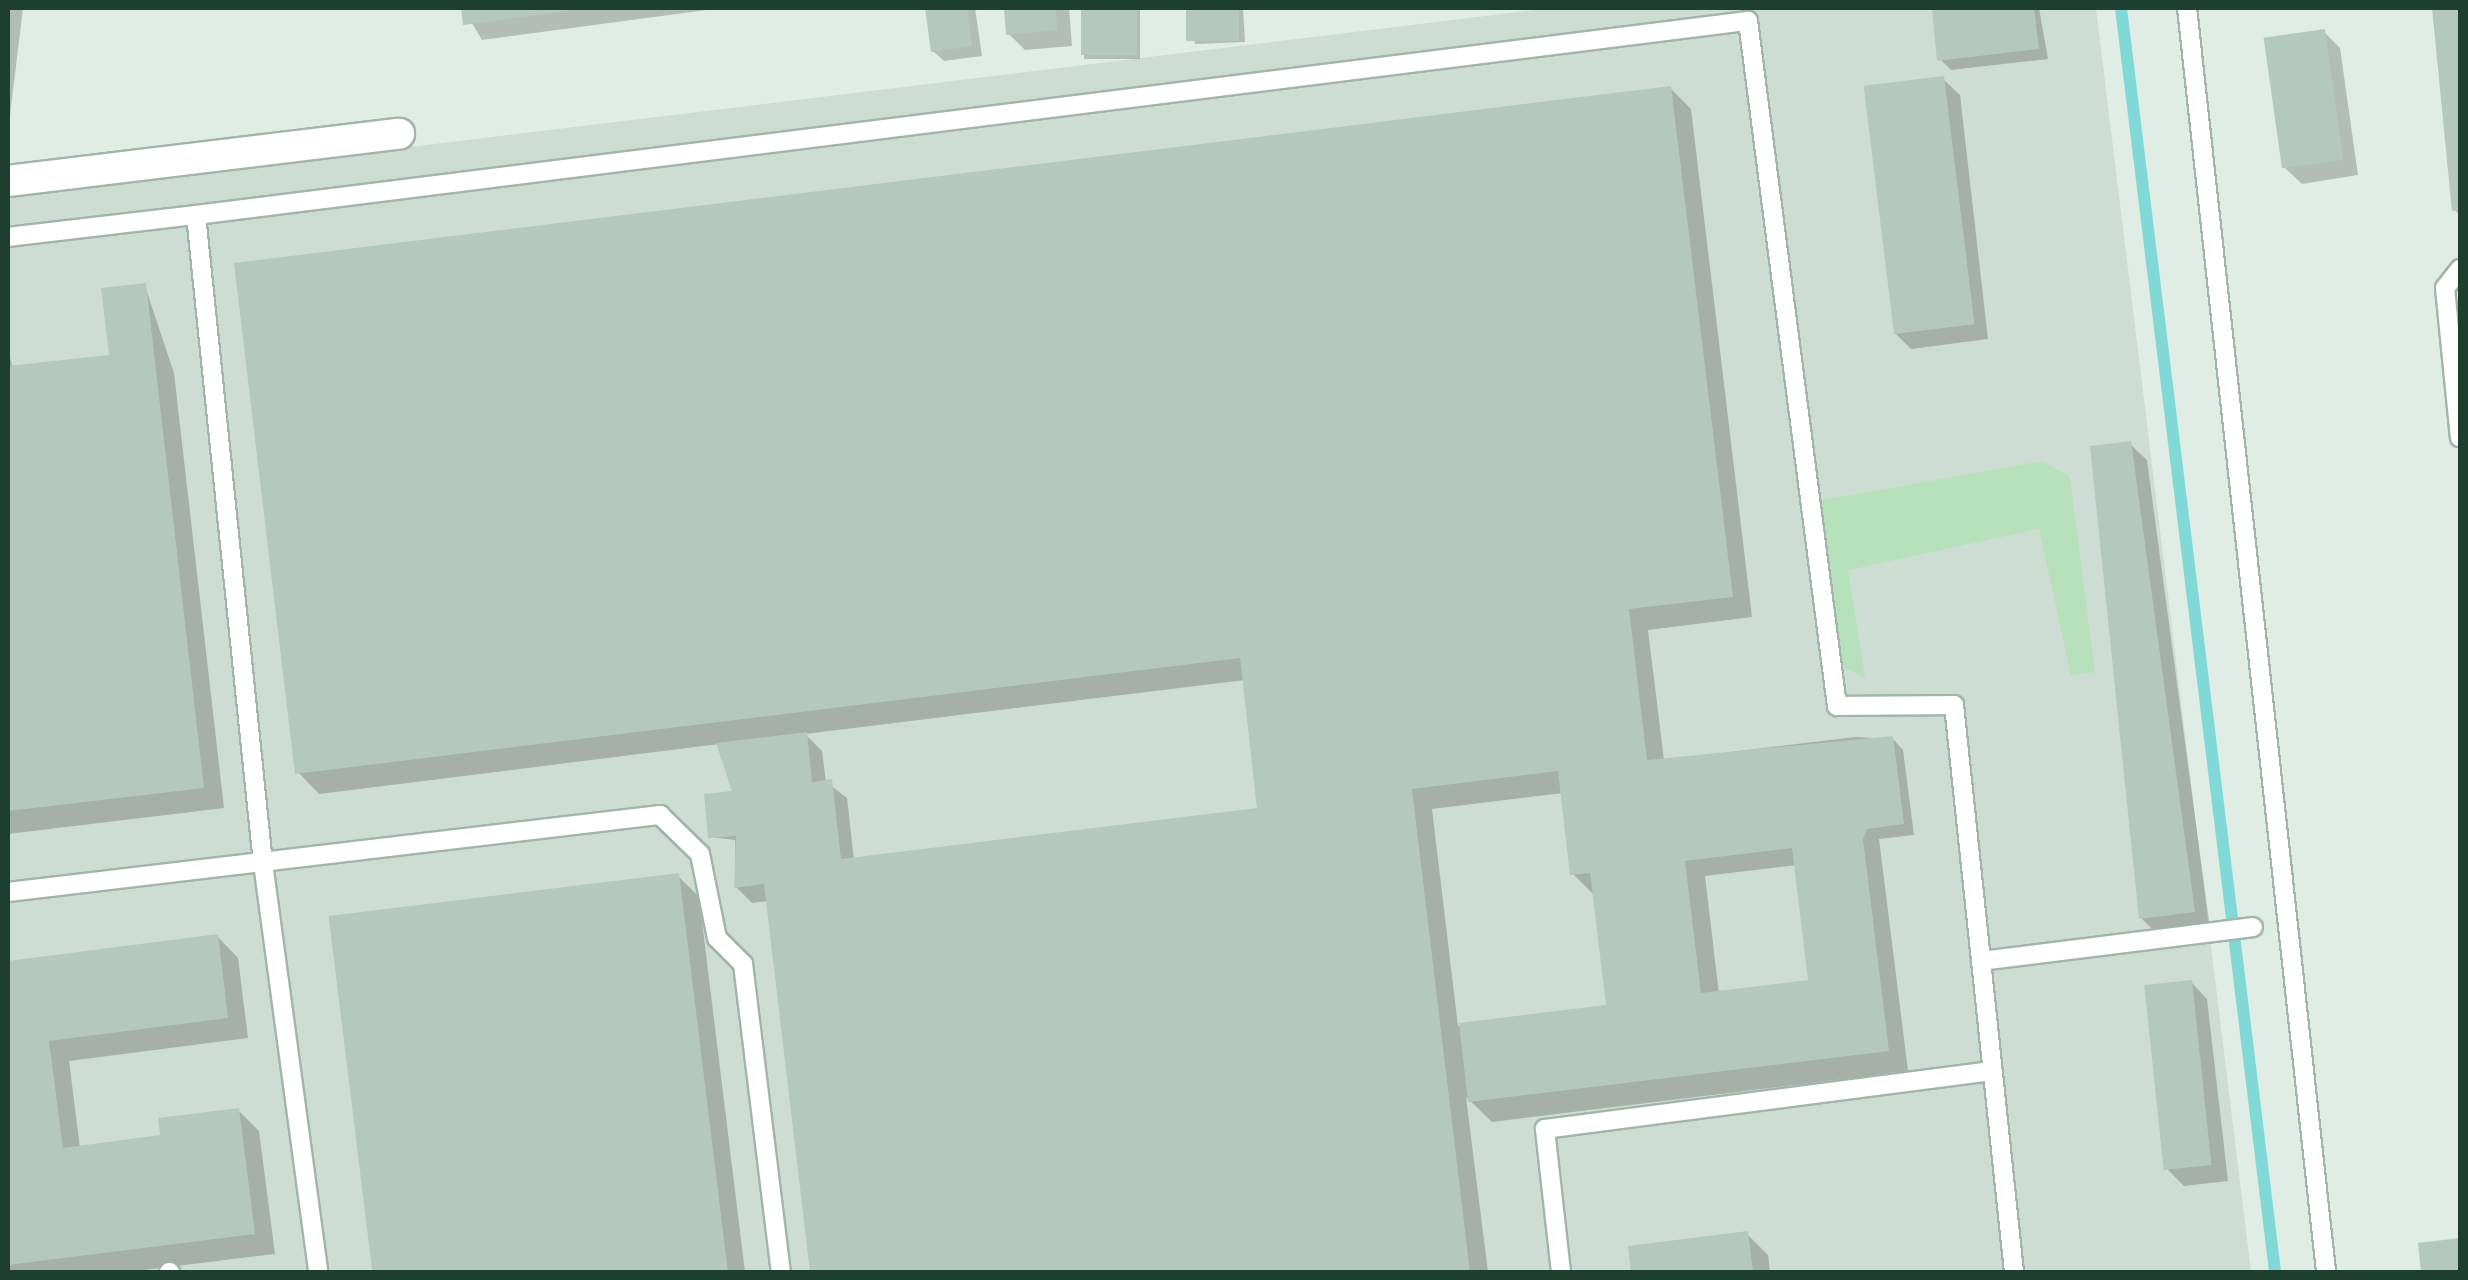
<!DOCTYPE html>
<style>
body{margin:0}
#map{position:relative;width:2468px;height:1280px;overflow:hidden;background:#e0ede5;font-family:Barlow,sans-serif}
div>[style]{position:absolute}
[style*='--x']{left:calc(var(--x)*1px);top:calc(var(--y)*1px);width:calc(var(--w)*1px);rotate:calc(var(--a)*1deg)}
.built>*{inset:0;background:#ceddd3}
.green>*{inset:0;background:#b6e1ba}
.shadow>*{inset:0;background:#0003;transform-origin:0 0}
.stream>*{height:12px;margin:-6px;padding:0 6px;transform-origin:6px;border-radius:6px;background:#81d9d7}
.building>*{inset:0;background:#b5c8bd;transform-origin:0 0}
.roads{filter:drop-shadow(2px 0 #a2b5ab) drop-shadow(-2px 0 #a2b5ab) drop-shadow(0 2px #a2b5ab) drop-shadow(0 -2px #a2b5ab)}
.service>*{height:18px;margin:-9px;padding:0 9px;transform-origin:9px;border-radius:9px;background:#fff}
.minor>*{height:30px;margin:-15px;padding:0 15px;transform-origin:15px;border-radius:15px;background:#fff}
span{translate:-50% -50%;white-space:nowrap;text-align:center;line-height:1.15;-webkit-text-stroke:10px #f1f9f3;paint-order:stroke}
.frame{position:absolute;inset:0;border:10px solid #1e3f30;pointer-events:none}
</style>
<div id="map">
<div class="built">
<div style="clip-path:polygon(1551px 8px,2096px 8px,2251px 1272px,8px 1272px,8px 196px)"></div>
</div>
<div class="green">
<div style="clip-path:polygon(2042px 461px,2070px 477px,2095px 672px,2071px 676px,2039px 529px,1848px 570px,1865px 678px,1843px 667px,1817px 501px)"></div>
</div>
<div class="shadow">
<div style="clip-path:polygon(8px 8px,23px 8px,8px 132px)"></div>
<div style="clip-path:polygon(463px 8px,714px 8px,714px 9px,482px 40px)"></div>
<div style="clip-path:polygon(927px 8px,975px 8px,982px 56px,944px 61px,933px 51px)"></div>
<div style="clip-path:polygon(1007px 8px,1069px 8px,1072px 46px,1025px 50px,1009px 34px)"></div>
<div style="left:1084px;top:8px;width:56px;height:51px"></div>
<div style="clip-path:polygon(1188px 8px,1243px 8px,1245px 42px,1195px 44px)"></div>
<div style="clip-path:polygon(2039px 8px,2048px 59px,1951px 70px,1940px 59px,1934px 12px)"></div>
<div style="clip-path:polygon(2435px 8px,2460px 8px,2460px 216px,2454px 209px)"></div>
<div style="clip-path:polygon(2324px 32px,2340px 48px,2358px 175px,2302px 184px,2285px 168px)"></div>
<div style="clip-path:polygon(1943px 79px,1960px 95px,1988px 339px,1911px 349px,1895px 333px)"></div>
<div style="clip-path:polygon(evenodd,1670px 88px,1691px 109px,1752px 617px,1648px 630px,1664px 760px,1855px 737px,1893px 739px,1903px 750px,1914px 835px,1879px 839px,1908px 1071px,1492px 1122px,1466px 1097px,1488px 1272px,813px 1272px,768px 901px,752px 903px,736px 887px,735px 840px,711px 837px,735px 793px,719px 744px,319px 794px,298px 772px,1670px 88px,1245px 680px,1260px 810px,854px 860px,847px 798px,826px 782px,822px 751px,805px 734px,1245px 680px,1670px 88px,1563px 793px,1573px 874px,1594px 895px,1609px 1007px,1458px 1026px,1432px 809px,1563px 793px,1670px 88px,1797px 865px,1814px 982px,1719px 994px,1705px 876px,1797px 865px)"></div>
<div style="clip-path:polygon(145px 286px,174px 373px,224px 808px,8px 834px,8px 351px,13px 368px,112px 356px)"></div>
<div style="clip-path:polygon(2130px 444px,2147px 460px,2210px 928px,2157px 934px,2141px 918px)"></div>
<div style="clip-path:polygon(678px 876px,699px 897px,745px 1272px,375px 1272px,332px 919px)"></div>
<div style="clip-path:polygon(217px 936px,238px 958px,248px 1038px,69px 1061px,80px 1148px,163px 1138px,238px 1110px,259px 1131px,275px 1254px,128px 1272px,8px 1272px,8px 963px)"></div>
<div style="clip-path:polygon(2191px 982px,2207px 999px,2228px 1181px,2184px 1186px,2168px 1170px)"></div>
<div style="clip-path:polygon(1747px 1234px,1768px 1255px,1770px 1272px,1634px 1272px,1631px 1248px)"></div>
</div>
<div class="stream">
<div style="--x:2121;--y:8;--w:1273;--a:83.05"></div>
</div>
<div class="building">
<div style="clip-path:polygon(461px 8px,574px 8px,574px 10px,463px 25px)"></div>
<div style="clip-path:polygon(925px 8px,967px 8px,972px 46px,931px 52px)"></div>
<div style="clip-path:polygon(1004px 8px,1056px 8px,1057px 30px,1006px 35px)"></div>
<div style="left:1081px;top:8px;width:56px;height:47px"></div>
<div style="left:1186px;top:8px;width:53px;height:33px"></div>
<div style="clip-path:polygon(1947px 8px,2034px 8px,2039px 49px,1937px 61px,1932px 9px)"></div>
<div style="clip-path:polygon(2432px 8px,2460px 8px,2460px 210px,2452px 211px)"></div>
<div style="left:2325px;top:29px;width:132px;height:62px;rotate:82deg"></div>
<div style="left:1944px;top:76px;width:250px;height:81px;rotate:83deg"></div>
<div style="clip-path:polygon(evenodd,1671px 86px,1733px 597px,1629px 609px,1647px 760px,1893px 736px,1904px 824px,1867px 829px,1863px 839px,1889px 1051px,1468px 1102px,1459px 1023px,1606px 1005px,1590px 873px,1570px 875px,1558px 771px,1412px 789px,1470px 1272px,810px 1272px,764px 884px,734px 888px,736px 836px,708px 838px,704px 794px,732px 791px,716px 743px,807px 732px,812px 782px,832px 779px,841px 859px,1257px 808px,1240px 658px,295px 774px,234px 263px,1671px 86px,1792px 848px,1808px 980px,1701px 993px,1685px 861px,1792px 848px)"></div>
<div style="clip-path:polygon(146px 283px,204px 788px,8px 811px,8px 366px,109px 355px,101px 288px)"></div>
<div style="clip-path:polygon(2131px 441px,2195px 912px,2139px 919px,2090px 446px)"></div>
<div style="left:679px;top:873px;width:402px;height:353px;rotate:83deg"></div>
<div style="clip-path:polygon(218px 934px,228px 1018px,49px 1041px,63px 1148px,160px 1135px,158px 1118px,239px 1108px,255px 1234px,8px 1265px,8px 961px)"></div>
<div style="left:2192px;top:980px;width:186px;height:48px;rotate:84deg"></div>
<div style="clip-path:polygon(1748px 1231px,1753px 1272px,1631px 1272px,1628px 1246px)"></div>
<div style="clip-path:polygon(2460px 1238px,2460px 1272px,2421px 1272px,2418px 1243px)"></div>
</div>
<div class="roads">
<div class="service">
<div style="--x:2187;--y:8;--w:1272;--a:83.72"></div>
<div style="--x:196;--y:215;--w:1564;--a:-7.13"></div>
<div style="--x:1748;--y:21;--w:691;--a:82.6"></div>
<div style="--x:1837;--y:706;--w:117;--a:-0.5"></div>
<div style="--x:1954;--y:705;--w:570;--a:83.96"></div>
<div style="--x:8;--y:237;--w:189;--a:-6.7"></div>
<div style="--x:196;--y:215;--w:651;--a:84.1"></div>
<div style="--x:263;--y:863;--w:413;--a:82.3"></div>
<div style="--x:2460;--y:269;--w:24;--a:128"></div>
<div style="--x:2445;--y:288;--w:150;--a:84.3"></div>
<div style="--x:8;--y:892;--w:657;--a:-6.74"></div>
<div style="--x:660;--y:815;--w:56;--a:44.3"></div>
<div style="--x:700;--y:854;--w:86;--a:78.6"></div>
<div style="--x:717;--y:938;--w:37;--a:45"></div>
<div style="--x:743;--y:964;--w:310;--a:83"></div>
<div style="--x:1981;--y:961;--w:274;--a:-7.1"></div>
<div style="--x:169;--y:1272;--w:1;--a:0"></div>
<div style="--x:1561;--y:1272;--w:144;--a:-96.4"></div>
<div style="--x:1545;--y:1129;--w:451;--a:-7.4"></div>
</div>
<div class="minor">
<div style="--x:8;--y:181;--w:394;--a:-6.9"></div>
</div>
</div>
<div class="frame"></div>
</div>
